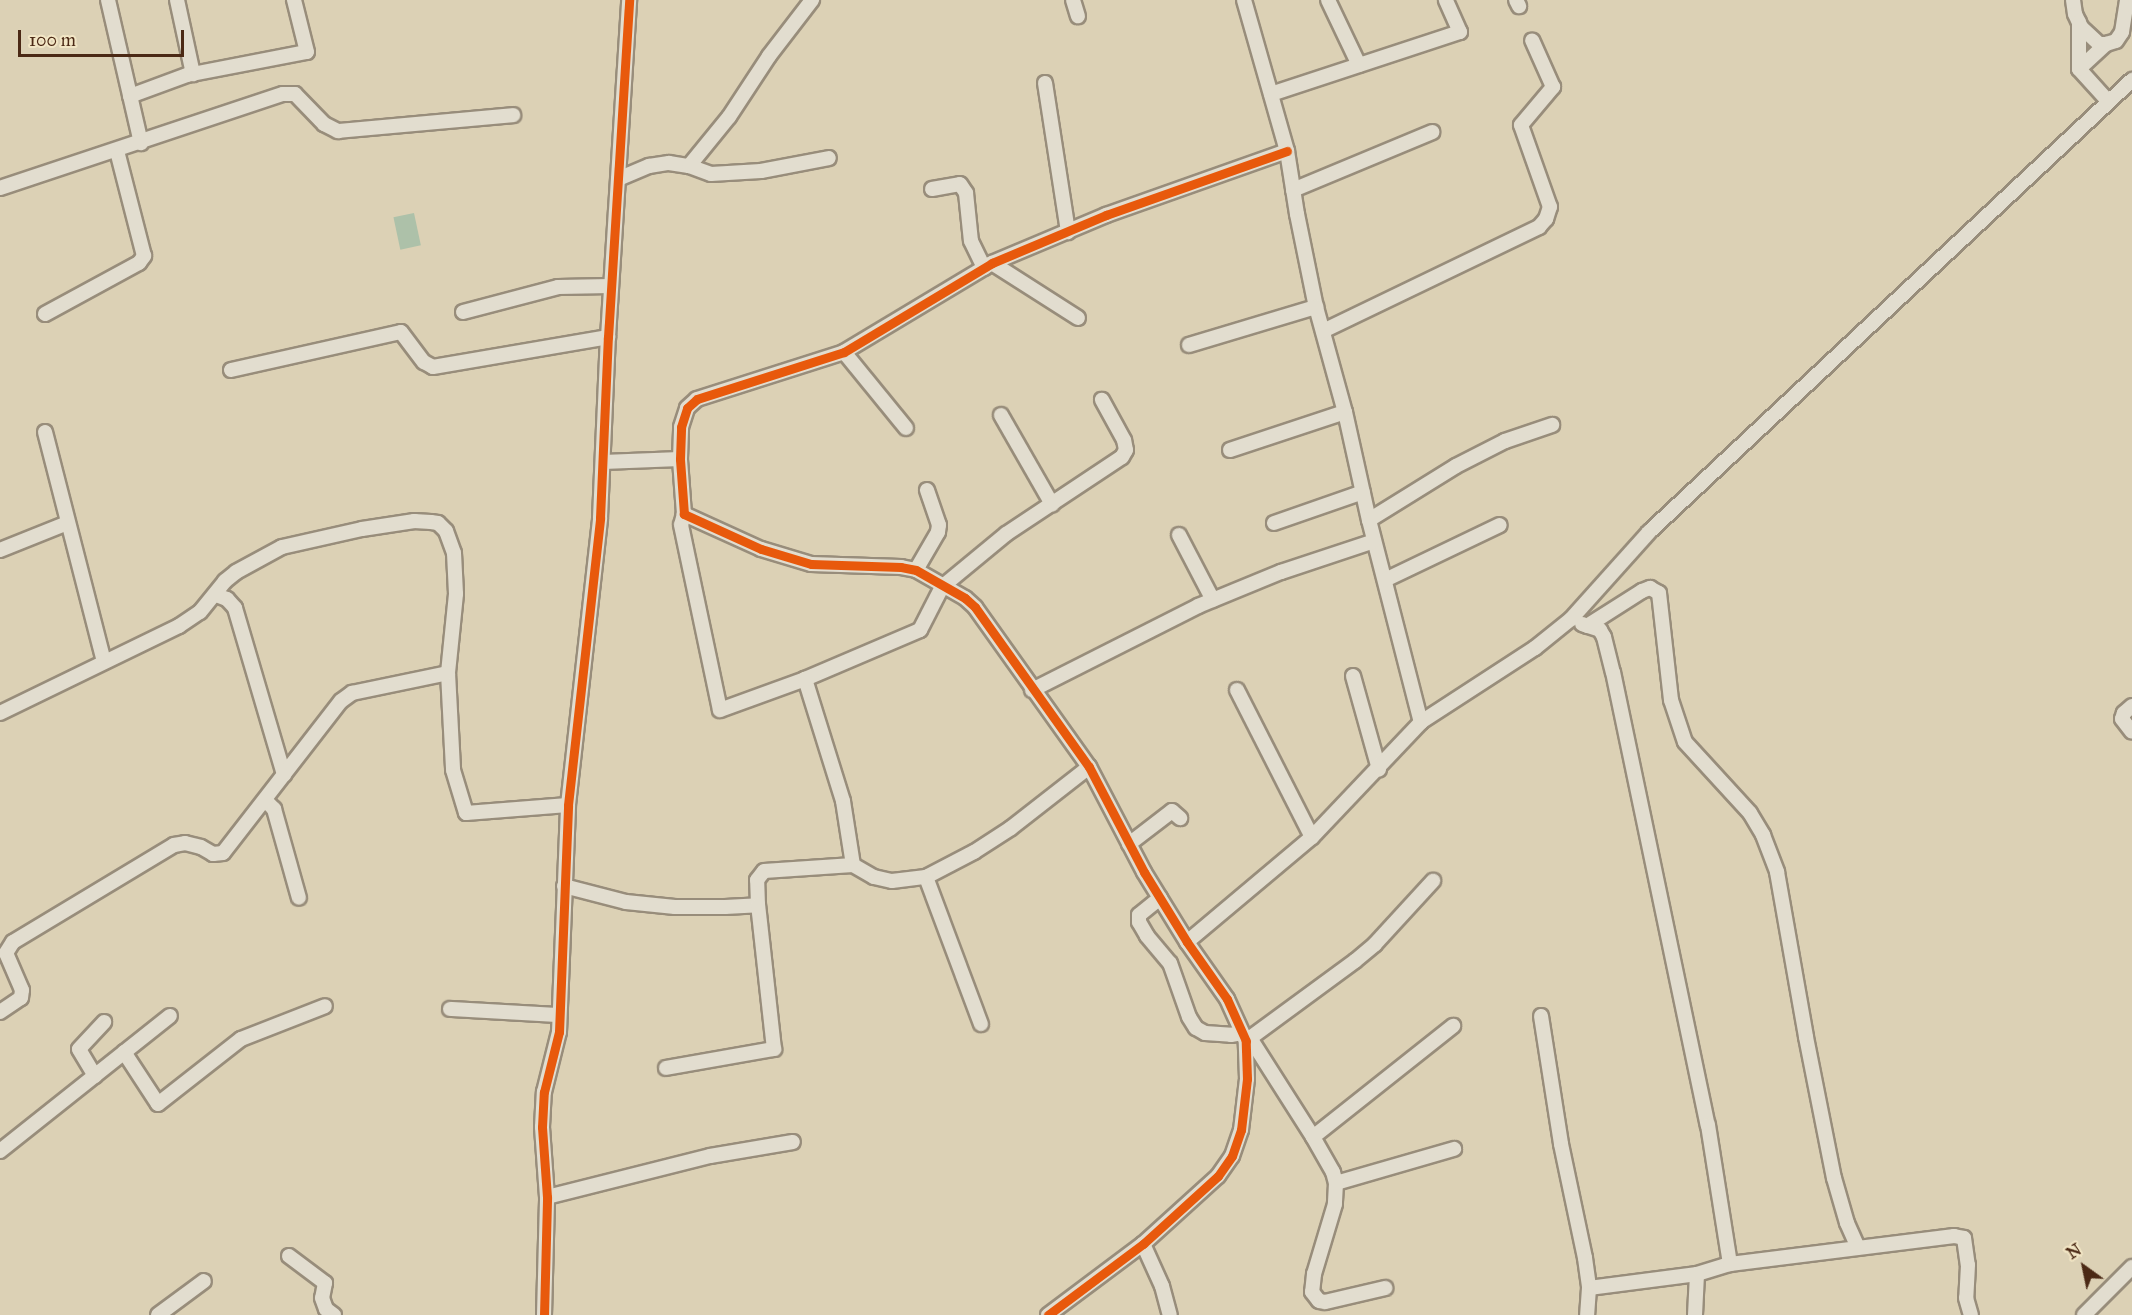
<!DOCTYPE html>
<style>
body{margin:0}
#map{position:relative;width:2132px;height:1315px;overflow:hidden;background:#dcd1b5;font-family:"IM FELL Great Primer",serif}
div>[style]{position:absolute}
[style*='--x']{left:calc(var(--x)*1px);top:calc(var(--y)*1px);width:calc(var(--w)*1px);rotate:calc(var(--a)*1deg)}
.water>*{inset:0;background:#adc1a9;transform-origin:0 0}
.roads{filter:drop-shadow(2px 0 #988d7b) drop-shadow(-2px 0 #988d7b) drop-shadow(0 2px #988d7b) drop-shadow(0 -2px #988d7b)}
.minor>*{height:14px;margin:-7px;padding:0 7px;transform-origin:7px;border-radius:7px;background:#e2ddcf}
.cycleway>*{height:9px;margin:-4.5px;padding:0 4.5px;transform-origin:4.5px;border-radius:4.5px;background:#e8590c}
span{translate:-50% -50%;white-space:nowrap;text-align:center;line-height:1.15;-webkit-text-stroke:5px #f2e6c5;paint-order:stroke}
.north{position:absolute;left:2054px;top:1237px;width:60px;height:60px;-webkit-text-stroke:4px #f2e6c5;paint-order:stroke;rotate:327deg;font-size:16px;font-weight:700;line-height:24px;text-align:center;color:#4b2915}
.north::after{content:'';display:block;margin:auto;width:21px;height:27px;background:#4b2915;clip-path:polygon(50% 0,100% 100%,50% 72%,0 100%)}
.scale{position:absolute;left:18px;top:30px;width:166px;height:27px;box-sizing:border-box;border:3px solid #4b2915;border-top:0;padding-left:8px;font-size:18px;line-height:21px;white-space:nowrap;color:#4b2915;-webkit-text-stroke:4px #f2e6c5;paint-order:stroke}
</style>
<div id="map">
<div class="water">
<div style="left:414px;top:213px;width:33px;height:21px;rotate:78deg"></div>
</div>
<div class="roads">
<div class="minor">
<div style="--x:108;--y:0;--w:147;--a:77"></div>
<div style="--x:177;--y:0;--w:76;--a:77.8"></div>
<div style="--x:1073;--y:0;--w:17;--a:73"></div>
<div style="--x:1244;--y:0;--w:157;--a:74.1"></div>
<div style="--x:1287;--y:151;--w:64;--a:81"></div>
<div style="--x:1297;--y:214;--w:95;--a:78.5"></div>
<div style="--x:1316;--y:307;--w:109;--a:74.6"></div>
<div style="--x:1345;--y:412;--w:111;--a:77.5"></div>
<div style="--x:1369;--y:520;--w:209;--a:75.6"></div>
<div style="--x:1328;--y:0;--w:72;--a:64.5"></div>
<div style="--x:1516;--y:0;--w:7;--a:63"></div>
<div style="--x:2073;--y:0;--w:14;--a:82"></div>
<div style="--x:2075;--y:14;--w:14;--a:65"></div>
<div style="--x:2081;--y:27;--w:25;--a:43"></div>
<div style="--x:2099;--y:44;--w:7;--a:0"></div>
<div style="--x:2106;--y:44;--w:10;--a:-17"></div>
<div style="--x:2116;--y:41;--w:11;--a:-56"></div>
<div style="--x:2122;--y:32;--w:32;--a:-81"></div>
<div style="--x:2079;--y:22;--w:47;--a:90"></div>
<div style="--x:2079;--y:69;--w:43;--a:47.8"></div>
<div style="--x:2079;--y:69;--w:37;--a:-43"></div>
<div style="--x:1045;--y:83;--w:151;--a:81.2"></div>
<div style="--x:1271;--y:94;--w:199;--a:-18.2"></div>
<div style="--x:1460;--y:32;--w:35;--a:-114"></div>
<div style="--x:130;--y:96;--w:61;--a:-20.2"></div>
<div style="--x:187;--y:75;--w:122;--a:-10.9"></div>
<div style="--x:307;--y:52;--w:54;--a:-104"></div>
<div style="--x:689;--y:166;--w:63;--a:-50.8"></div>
<div style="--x:729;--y:117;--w:73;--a:-56.7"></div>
<div style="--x:769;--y:56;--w:71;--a:-52.5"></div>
<div style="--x:618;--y:179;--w:34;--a:-23"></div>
<div style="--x:649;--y:166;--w:20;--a:-9"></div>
<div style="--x:669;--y:163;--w:20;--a:9"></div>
<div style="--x:689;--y:166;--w:23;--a:20"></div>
<div style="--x:711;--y:174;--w:50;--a:-3.4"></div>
<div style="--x:761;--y:171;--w:69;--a:-10.8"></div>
<div style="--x:0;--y:188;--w:298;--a:-18.4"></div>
<div style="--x:283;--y:94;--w:12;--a:0"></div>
<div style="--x:295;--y:94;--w:42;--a:46"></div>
<div style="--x:324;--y:124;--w:16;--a:27"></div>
<div style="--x:338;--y:131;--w:176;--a:-5.2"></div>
<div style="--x:932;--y:189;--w:28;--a:-10"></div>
<div style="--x:960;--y:184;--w:11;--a:56"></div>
<div style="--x:966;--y:193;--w:48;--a:84.1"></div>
<div style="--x:971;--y:241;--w:30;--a:64"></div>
<div style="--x:1293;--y:190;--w:151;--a:-22.6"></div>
<div style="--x:992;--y:263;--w:102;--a:32.6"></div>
<div style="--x:463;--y:312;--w:98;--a:-14.7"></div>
<div style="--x:558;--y:287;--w:53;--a:-1.1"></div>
<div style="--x:45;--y:314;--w:107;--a:-28.5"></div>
<div style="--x:139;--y:263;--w:9;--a:-54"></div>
<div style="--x:144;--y:256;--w:108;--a:-104.4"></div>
<div style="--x:1323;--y:331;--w:240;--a:-25.7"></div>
<div style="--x:1539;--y:227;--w:11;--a:-49"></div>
<div style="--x:1546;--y:219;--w:13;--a:-72"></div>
<div style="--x:1550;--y:207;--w:87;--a:-109.5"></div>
<div style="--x:1521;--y:125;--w:50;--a:-49.9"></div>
<div style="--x:1553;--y:87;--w:51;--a:-114.1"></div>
<div style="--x:1189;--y:345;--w:133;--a:-16.7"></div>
<div style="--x:844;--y:352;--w:98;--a:50.8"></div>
<div style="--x:231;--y:370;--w:174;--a:-12.6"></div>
<div style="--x:401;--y:332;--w:38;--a:53"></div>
<div style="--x:424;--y:362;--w:10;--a:29"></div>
<div style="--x:433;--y:367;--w:178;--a:-9.7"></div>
<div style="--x:1001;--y:415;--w:103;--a:60.2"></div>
<div style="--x:45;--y:432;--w:237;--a:75.6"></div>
<div style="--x:1230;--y:450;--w:121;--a:-18.3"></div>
<div style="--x:603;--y:462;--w:77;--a:-2.2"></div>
<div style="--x:684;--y:514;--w:11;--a:105"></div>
<div style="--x:681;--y:525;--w:189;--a:78.1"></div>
<div style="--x:720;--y:710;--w:90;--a:-20"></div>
<div style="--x:1369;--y:520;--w:102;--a:-31.8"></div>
<div style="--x:1456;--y:466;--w:55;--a:-27"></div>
<div style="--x:1505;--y:441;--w:50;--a:-18.8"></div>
<div style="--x:1274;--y:523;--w:94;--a:-19.2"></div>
<div style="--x:1179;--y:535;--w:73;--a:62.4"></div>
<div style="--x:0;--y:550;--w:72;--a:-21.9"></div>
<div style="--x:916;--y:570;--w:44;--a:-59.9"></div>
<div style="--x:938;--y:532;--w:7;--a:-82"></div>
<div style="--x:939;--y:525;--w:37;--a:-109"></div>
<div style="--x:1385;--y:580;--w:127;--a:-25.6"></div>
<div style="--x:216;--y:595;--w:12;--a:20"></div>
<div style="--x:227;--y:599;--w:12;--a:48"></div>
<div style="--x:235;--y:608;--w:174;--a:73.6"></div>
<div style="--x:1582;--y:624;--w:19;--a:18"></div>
<div style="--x:1600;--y:630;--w:8;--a:60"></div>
<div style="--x:1604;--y:637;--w:36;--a:76"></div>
<div style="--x:1613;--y:672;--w:463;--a:78.2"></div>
<div style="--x:1708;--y:1125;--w:141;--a:81"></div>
<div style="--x:1587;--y:626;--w:65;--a:-32.5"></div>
<div style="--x:1642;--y:591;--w:9;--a:-21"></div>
<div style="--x:1650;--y:588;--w:10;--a:29"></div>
<div style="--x:1659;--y:593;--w:108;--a:83.6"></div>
<div style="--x:1671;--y:700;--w:44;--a:71.6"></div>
<div style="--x:1685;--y:742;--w:96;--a:47.5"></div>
<div style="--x:1750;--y:813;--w:26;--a:59"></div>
<div style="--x:1763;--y:835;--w:40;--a:69"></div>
<div style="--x:1777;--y:872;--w:168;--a:80"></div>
<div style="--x:1806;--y:1037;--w:144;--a:78.8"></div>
<div style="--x:1834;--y:1178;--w:47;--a:73.9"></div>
<div style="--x:1847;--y:1223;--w:27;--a:66"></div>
<div style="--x:1353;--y:676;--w:97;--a:74.4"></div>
<div style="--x:1032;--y:690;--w:186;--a:-26.8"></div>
<div style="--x:1198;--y:606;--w:90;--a:-22.3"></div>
<div style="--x:1281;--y:572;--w:98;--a:-18.4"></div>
<div style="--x:1237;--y:690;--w:165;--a:63"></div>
<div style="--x:2132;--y:706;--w:11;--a:139"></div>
<div style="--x:2124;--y:713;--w:6;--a:108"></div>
<div style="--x:2122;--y:719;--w:16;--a:52"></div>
<div style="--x:0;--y:713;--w:199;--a:-25.9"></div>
<div style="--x:179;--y:626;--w:25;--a:-34"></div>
<div style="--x:200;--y:612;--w:40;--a:-51"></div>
<div style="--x:225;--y:581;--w:14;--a:-39"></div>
<div style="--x:236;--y:572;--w:52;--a:-28.5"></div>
<div style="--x:282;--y:547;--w:82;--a:-12.7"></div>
<div style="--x:362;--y:529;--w:53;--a:-8.7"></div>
<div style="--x:414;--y:521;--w:17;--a:3"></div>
<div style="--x:431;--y:522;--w:7;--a:8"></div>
<div style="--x:438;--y:523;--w:11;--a:45"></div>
<div style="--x:446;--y:531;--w:23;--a:70"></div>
<div style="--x:454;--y:553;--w:41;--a:87.2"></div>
<div style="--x:456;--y:594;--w:79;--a:95.8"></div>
<div style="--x:448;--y:673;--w:97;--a:87"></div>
<div style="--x:453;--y:770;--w:45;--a:73.2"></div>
<div style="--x:466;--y:813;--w:102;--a:-4.5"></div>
<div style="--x:265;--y:800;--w:13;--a:45"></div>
<div style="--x:274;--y:809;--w:92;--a:74.3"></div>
<div style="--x:1129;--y:844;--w:54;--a:-37.5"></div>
<div style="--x:1172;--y:811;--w:11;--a:41"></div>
<div style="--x:853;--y:865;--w:24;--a:30"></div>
<div style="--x:874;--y:877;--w:18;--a:13"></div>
<div style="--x:892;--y:881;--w:34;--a:-7"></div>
<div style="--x:926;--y:877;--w:54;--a:-27.5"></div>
<div style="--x:974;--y:852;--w:44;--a:-33"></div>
<div style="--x:1011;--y:828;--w:99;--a:-38"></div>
<div style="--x:926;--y:877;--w:157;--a:69.5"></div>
<div style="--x:564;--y:886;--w:64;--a:14.5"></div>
<div style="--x:626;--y:902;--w:49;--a:5.8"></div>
<div style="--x:675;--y:907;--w:50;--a:0"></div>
<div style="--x:725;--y:907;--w:33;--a:-3"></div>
<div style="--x:758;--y:905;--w:25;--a:-92"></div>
<div style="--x:757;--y:880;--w:11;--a:-52"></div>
<div style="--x:764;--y:871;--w:89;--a:-3.9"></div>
<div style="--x:853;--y:865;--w:65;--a:-98.9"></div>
<div style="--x:843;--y:801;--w:128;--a:-107.3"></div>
<div style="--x:805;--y:679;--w:125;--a:-23.1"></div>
<div style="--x:920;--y:630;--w:48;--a:-62.9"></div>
<div style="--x:942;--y:587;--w:83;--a:-39.6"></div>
<div style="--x:1006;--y:534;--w:139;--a:-33.6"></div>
<div style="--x:1122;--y:457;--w:8;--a:-60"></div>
<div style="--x:1126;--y:450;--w:10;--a:-101"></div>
<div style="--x:1124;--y:440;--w:46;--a:-118.8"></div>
<div style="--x:1160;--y:898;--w:27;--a:141"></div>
<div style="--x:1139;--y:915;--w:7;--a:90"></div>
<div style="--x:1139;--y:922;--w:16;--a:60"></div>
<div style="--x:1147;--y:936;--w:35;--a:50"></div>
<div style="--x:1170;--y:963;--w:57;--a:70.6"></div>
<div style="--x:1189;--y:1017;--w:13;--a:58"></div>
<div style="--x:1196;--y:1028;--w:10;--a:29"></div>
<div style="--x:1205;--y:1033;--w:26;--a:4"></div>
<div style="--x:1231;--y:1035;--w:11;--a:-10"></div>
<div style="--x:1187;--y:942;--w:163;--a:-40"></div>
<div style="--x:1312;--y:837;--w:158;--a:-46.5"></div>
<div style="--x:1421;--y:722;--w:136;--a:-33"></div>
<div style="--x:1535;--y:648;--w:46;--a:-38.9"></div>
<div style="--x:1571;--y:619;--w:117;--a:-48.1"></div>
<div style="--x:1649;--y:532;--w:662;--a:-43.1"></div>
<div style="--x:450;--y:1009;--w:109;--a:3.2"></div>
<div style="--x:0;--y:1012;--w:25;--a:-34"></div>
<div style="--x:21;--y:998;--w:8;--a:-83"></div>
<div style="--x:22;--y:990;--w:40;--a:-113.4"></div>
<div style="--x:6;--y:953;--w:13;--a:-58"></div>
<div style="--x:13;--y:942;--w:188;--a:-31.1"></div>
<div style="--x:174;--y:845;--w:11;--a:-10"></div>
<div style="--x:185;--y:843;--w:16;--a:14"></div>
<div style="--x:201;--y:847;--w:14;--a:30"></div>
<div style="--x:213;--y:854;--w:10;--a:-6"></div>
<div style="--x:223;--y:853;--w:192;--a:-52.2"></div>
<div style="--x:341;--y:701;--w:14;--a:-36"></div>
<div style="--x:352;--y:693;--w:98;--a:-11.8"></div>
<div style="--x:1541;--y:1016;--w:130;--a:81.1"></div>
<div style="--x:1561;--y:1144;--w:116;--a:78.1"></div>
<div style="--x:1585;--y:1258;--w:30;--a:82"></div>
<div style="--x:1589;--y:1288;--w:27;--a:94"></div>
<div style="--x:1250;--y:1038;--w:117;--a:57.5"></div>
<div style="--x:1313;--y:1137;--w:40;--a:60.3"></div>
<div style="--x:1333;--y:1172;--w:11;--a:75"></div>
<div style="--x:1336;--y:1183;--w:21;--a:93"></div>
<div style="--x:1335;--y:1204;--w:73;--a:106.7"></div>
<div style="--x:1314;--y:1274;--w:18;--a:96"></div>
<div style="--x:1312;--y:1292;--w:11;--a:52"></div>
<div style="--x:1319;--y:1301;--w:6;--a:9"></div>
<div style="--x:1325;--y:1302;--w:62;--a:-13.1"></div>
<div style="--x:1246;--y:1041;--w:135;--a:-36.3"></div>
<div style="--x:1355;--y:961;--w:26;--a:-40"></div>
<div style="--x:1375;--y:944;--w:86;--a:-47.4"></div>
<div style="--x:124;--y:1052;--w:62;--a:56.8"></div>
<div style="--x:158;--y:1104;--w:105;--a:-38.1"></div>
<div style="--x:241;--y:1039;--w:90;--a:-21.4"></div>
<div style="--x:666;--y:1068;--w:110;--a:-10"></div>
<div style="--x:774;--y:1049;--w:145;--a:-96.3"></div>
<div style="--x:95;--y:1076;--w:31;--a:-121"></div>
<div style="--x:79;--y:1049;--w:37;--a:-47"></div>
<div style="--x:1313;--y:1137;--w:179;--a:-38.4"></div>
<div style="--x:0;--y:1151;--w:217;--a:-38.5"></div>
<div style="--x:1336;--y:1183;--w:123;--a:-16.1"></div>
<div style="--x:547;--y:1197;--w:168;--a:-14.1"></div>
<div style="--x:710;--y:1156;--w:84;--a:-9.6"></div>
<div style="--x:1143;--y:1244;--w:46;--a:65.7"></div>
<div style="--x:1162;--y:1286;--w:30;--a:75"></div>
<div style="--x:289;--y:1256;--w:45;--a:36.9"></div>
<div style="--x:325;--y:1283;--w:15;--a:101"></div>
<div style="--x:322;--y:1298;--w:12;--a:70"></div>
<div style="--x:326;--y:1309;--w:10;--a:37"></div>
<div style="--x:1589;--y:1288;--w:109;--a:-7.4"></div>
<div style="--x:1697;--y:1274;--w:34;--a:-17"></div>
<div style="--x:1730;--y:1264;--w:226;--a:-7.1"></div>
<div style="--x:1954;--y:1236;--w:10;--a:11"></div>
<div style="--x:1964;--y:1238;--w:27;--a:82"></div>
<div style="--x:1968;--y:1265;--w:33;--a:93"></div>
<div style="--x:1966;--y:1298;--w:18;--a:74"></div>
<div style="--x:158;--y:1315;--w:57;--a:-36.5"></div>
<div style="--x:544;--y:1315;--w:118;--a:-88.5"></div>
<div style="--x:547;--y:1197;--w:70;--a:-94.1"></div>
<div style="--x:542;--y:1127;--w:35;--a:-87"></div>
<div style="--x:544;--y:1092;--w:62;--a:-76"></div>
<div style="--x:559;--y:1032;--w:227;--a:-87.7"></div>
<div style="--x:568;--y:805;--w:289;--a:-83.6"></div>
<div style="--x:600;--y:518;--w:181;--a:-87.5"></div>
<div style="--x:608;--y:337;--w:338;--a:-86.4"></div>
<div style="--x:1048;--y:1315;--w:119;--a:-36.8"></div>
<div style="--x:1143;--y:1244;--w:101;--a:-42.2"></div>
<div style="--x:1218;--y:1176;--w:24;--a:-55"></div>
<div style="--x:1232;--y:1156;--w:28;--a:-71"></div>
<div style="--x:1241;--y:1130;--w:51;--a:-83.3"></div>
<div style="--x:1247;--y:1079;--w:38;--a:-92"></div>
<div style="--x:1246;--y:1041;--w:46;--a:-114.3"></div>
<div style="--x:1227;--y:999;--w:70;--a:-125.1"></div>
<div style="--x:1187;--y:942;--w:82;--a:-121.6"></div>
<div style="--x:1144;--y:872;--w:119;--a:-117.6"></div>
<div style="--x:1089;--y:767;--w:196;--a:-125.5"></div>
<div style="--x:975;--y:607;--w:13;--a:-138"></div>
<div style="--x:965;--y:598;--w:56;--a:-150.3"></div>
<div style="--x:916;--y:570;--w:15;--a:-169"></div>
<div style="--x:901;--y:567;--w:90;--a:-178.1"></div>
<div style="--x:811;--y:564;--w:52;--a:-163.3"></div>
<div style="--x:761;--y:549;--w:85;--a:-155.6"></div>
<div style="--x:684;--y:514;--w:55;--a:-94.2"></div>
<div style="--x:680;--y:459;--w:32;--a:-88"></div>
<div style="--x:681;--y:427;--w:20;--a:-72"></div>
<div style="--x:687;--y:408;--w:13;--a:-42"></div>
<div style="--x:697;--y:399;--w:154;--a:-17.7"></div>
<div style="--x:844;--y:352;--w:173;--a:-31"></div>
<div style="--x:992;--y:263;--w:124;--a:-22.8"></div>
<div style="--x:1106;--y:215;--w:192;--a:-19.5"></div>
<div style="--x:1695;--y:1315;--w:41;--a:-87.2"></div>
<div style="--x:2084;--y:1315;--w:68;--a:-45"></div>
</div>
</div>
<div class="cycleway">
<div style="--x:544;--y:1315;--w:118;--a:-88.5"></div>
<div style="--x:547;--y:1197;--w:70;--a:-94.1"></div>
<div style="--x:542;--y:1127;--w:35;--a:-87"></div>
<div style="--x:544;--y:1092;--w:62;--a:-76"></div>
<div style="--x:559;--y:1032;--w:227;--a:-87.7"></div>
<div style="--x:568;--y:805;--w:289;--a:-83.6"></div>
<div style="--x:600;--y:518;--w:181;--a:-87.5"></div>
<div style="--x:608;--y:337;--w:338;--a:-86.4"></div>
<div style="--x:1048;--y:1315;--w:119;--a:-36.8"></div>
<div style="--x:1143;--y:1244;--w:101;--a:-42.2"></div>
<div style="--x:1218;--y:1176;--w:24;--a:-55"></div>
<div style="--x:1232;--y:1156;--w:28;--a:-71"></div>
<div style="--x:1241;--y:1130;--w:51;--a:-83.3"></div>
<div style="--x:1247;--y:1079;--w:38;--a:-92"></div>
<div style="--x:1246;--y:1041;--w:46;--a:-114.3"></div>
<div style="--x:1227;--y:999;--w:70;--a:-125.1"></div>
<div style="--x:1187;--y:942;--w:82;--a:-121.6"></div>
<div style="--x:1144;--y:872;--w:119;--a:-117.6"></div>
<div style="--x:1089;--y:767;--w:196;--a:-125.5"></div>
<div style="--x:975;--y:607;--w:13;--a:-138"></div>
<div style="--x:965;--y:598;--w:56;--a:-150.3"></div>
<div style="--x:916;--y:570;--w:15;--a:-169"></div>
<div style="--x:901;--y:567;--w:90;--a:-178.1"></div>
<div style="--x:811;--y:564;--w:52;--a:-163.3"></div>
<div style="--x:761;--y:549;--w:85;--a:-155.6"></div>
<div style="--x:684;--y:514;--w:55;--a:-94.2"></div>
<div style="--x:680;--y:459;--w:32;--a:-88"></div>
<div style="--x:681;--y:427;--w:20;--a:-72"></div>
<div style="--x:687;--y:408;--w:13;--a:-42"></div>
<div style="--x:697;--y:399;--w:154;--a:-17.7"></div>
<div style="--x:844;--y:352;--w:173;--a:-31"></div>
<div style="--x:992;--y:263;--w:124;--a:-22.8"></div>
<div style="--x:1106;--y:215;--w:192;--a:-19.5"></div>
</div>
<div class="north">N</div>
<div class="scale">100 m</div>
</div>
